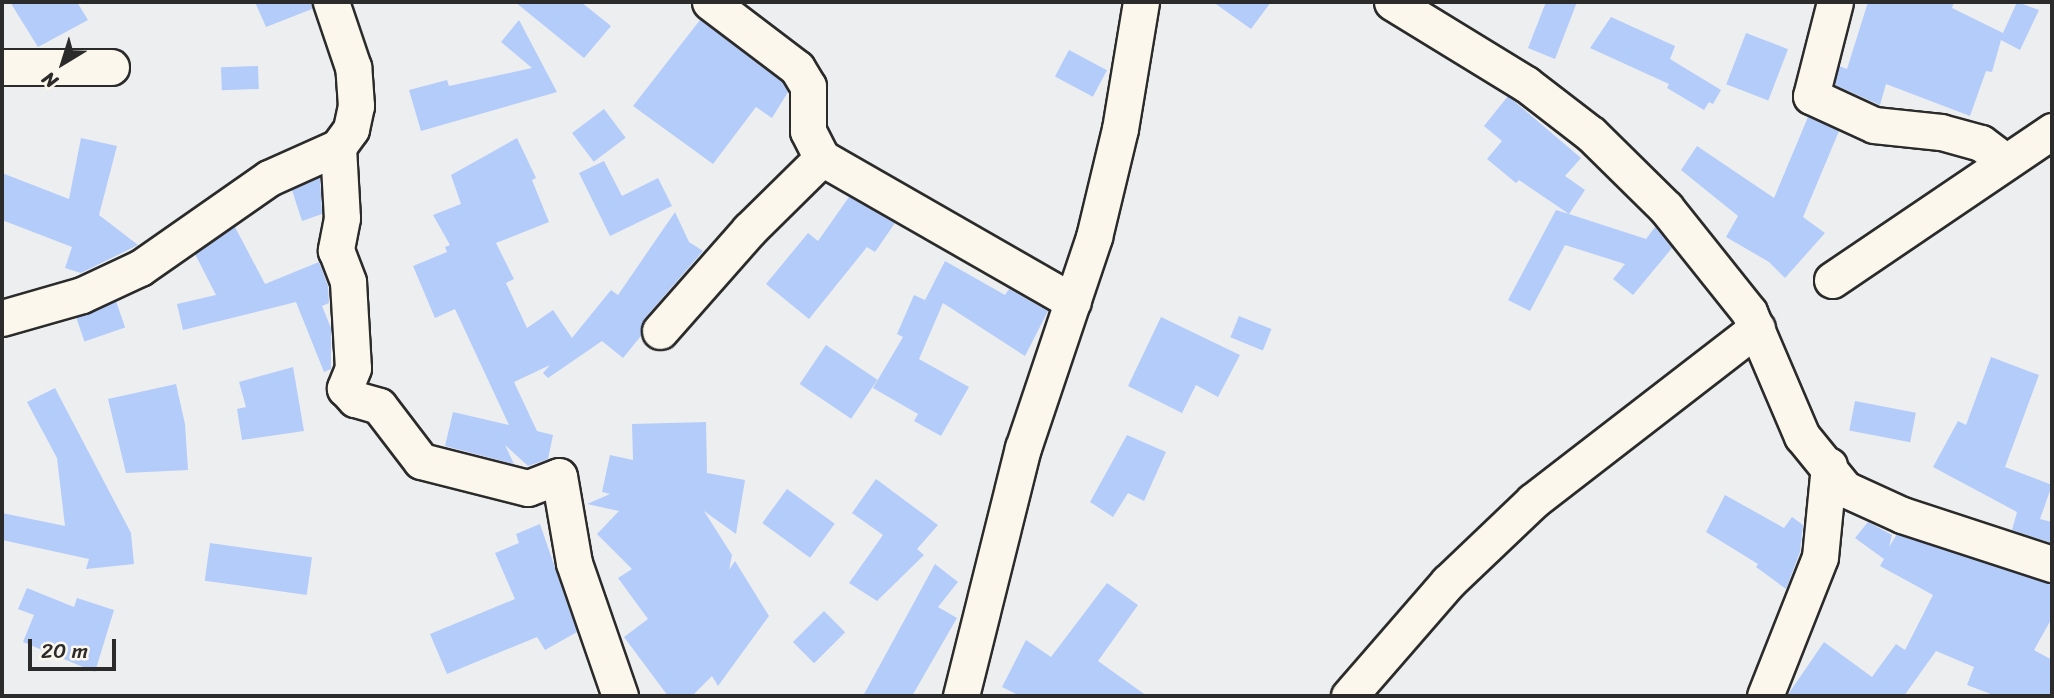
<!DOCTYPE html>
<style>
body{margin:0}
#map{position:relative;width:2054px;height:698px;overflow:hidden;background:#edeeef;font-family:Sriracha,sans-serif}
div>[style]{position:absolute}
[style*='--x']{left:calc(var(--x)*1px);top:calc(var(--y)*1px);width:calc(var(--w)*1px);rotate:calc(var(--a)*1deg)}
.building>*{inset:0;background:#b4ccfa;transform-origin:0 0}
.roads{filter:drop-shadow(2px 0 #2b2b2b) drop-shadow(-2px 0 #2b2b2b) drop-shadow(0 2px #2b2b2b) drop-shadow(0 -2px #2b2b2b)}
.minor>*{height:35px;margin:-17.5px;padding:0 17.5px;transform-origin:17.5px;border-radius:17.5px;background:#fbf7ec}
span{translate:-50% -50%;white-space:nowrap;text-align:center;line-height:1.15;-webkit-text-stroke:6px #fbf7ec;paint-order:stroke}
.frame{position:absolute;inset:0;border:4px solid #2b2b2b;pointer-events:none}
.north{position:absolute;left:28px;top:28px;width:70px;height:70px;-webkit-text-stroke:5px #fbf7ec;paint-order:stroke;rotate:218deg;font-size:19px;font-weight:700;line-height:28px;text-align:center;color:#2b2b2b}
.north::after{content:'';display:block;margin:auto;width:24px;height:32px;background:#2b2b2b;clip-path:polygon(50% 0,100% 100%,50% 72%,0 100%)}
.scale{position:absolute;left:28px;top:639px;width:88px;height:32px;box-sizing:border-box;border:4px solid #2b2b2b;border-top:0;padding-left:9px;font-size:21px;line-height:24px;white-space:nowrap;color:#2b2b2b;-webkit-text-stroke:5px #fbf7ec;paint-order:stroke}
</style>
<div id="map">
<div class="building">
<div style="clip-path:polygon(10px 2px,77px 2px,88px 20px,38px 47px)"></div>
<div style="clip-path:polygon(255px 2px,311px 2px,312px 9px,266px 27px)"></div>
<div style="clip-path:polygon(515px 2px,581px 2px,611px 26px,584px 58px)"></div>
<div style="clip-path:polygon(1213px 2px,1271px 2px,1251px 29px)"></div>
<div style="clip-path:polygon(1546px 2px,1577px 2px,1555px 59px,1528px 48px)"></div>
<div style="clip-path:polygon(1868px 2px,1954px 2px,1952px 8px,2003px 33px,2017px 2px,2039px 10px,2020px 50px,2001px 40px,1992px 72px,1986px 71px,1970px 116px,1886px 84px,1880px 105px,1835px 85px,1839px 66px,1847px 69px)"></div>
<div style="clip-path:polygon(1611px 17px,1675px 46px,1670px 59px,1721px 90px,1713px 104px,1709px 102px,1704px 110px,1667px 88px,1669px 84px,1590px 48px)"></div>
<div style="clip-path:polygon(519px 20px,557px 92px,421px 131px,409px 90px,447px 80px,449px 86px,532px 68px,501px 42px)"></div>
<div style="clip-path:polygon(700px 20px,782px 82px,788px 92px,772px 118px,756px 107px,713px 164px,633px 106px)"></div>
<div style="left:1746px;top:33px;width:45px;height:55px;rotate:21deg"></div>
<div style="left:1069px;top:50px;width:43px;height:30px;rotate:28deg"></div>
<div style="left:258px;top:66px;width:23px;height:37px;rotate:88deg"></div>
<div style="clip-path:polygon(1508px 96px,1581px 158px,1565px 176px,1585px 190px,1569px 214px,1646px 239px,1655px 227px,1672px 248px,1633px 295px,1613px 279px,1625px 264px,1565px 245px,1530px 311px,1508px 300px,1556px 210px,1569px 214px,1519px 180px,1516px 183px,1487px 159px,1502px 141px,1484px 126px)"></div>
<div style="left:604px;top:109px;width:36px;height:40px;rotate:53deg"></div>
<div style="clip-path:polygon(1808px 117px,1839px 131px,1803px 217px,1825px 233px,1785px 278px,1769px 262px,1726px 237px,1738px 216px,1681px 170px,1697px 146px,1774px 198px)"></div>
<div style="clip-path:polygon(81px 138px,117px 146px,99px 215px,138px 245px,81px 273px,65px 268px,72px 247px,2px 220px,2px 173px,69px 199px)"></div>
<div style="clip-path:polygon(517px 138px,536px 178px,532px 180px,549px 222px,496px 243px,514px 279px,506px 283px,527px 328px,553px 310px,572px 338px,611px 290px,618px 295px,675px 212px,689px 242px,703px 251px,645px 318px,641px 336px,623px 358px,602px 341px,548px 378px,543px 373px,550px 365px,514px 382px,537px 431px,553px 435px,548px 459px,528px 466px,505px 445px,514px 464px,445px 446px,453px 412px,509px 425px,455px 309px,435px 318px,413px 266px,447px 252px,445px 247px,450px 245px,433px 215px,461px 204px,451px 175px)"></div>
<div style="clip-path:polygon(604px 161px,622px 196px,658px 178px,672px 206px,610px 236px,579px 173px)"></div>
<div style="clip-path:polygon(320px 177px,322px 214px,302px 221px,292px 190px)"></div>
<div style="clip-path:polygon(849px 197px,895px 223px,875px 252px,867px 247px,809px 319px,766px 284px,808px 233px,818px 241px)"></div>
<div style="clip-path:polygon(235px 227px,265px 284px,319px 262px,328px 286px,329px 303px,322px 306px,331px 328px,331px 369px,324px 372px,296px 302px,183px 330px,177px 304px,216px 295px,195px 254px)"></div>
<div style="clip-path:polygon(945px 261px,1005px 295px,1009px 289px,1048px 311px,1025px 356px,943px 303px,919px 359px,969px 387px,941px 436px,914px 421px,918px 414px,873px 388px,903px 337px,897px 334px,914px 295px,925px 300px)"></div>
<div style="left:116px;top:301px;width:28px;height:43px;rotate:71deg"></div>
<div style="left:1239px;top:316px;width:35px;height:23px;rotate:22deg"></div>
<div style="clip-path:polygon(1161px 317px,1240px 355px,1218px 397px,1196px 385px,1182px 413px,1128px 386px)"></div>
<div style="left:826px;top:345px;width:62px;height:47px;rotate:34deg"></div>
<div style="clip-path:polygon(1991px 357px,2039px 375px,2005px 467px,2052px 485px,2040px 519px,2052px 522px,2052px 543px,2012px 530px,2017px 512px,1933px 467px,1958px 421px,1966px 425px)"></div>
<div style="clip-path:polygon(293px 367px,304px 431px,242px 440px,237px 409px,246px 407px,239px 382px)"></div>
<div style="clip-path:polygon(176px 384px,185px 424px,188px 470px,126px 473px,108px 399px)"></div>
<div style="clip-path:polygon(55px 388px,131px 533px,134px 564px,86px 569px,89px 559px,2px 540px,2px 513px,65px 526px,57px 458px,27px 402px)"></div>
<div style="left:1855px;top:401px;width:62px;height:30px;rotate:11deg"></div>
<div style="clip-path:polygon(706px 422px,707px 473px,745px 480px,736px 534px,704px 511px,732px 555px,729px 570px,735px 561px,769px 616px,718px 686px,712px 676px,692px 696px,668px 696px,624px 637px,648px 619px,618px 578px,632px 569px,597px 534px,619px 511px,587px 504px,610px 494px,602px 492px,610px 455px,633px 460px,632px 424px)"></div>
<div style="clip-path:polygon(1127px 435px,1166px 452px,1144px 501px,1128px 493px,1113px 517px,1090px 502px)"></div>
<div style="clip-path:polygon(876px 479px,938px 525px,917px 549px,924px 555px,877px 601px,849px 583px,883px 535px,852px 513px)"></div>
<div style="left:787px;top:489px;width:59px;height:42px;rotate:36deg"></div>
<div style="clip-path:polygon(1725px 495px,1784px 528px,1792px 517px,1803px 525px,1800px 552px,1786px 589px,1756px 567px,1758px 564px,1706px 532px)"></div>
<div style="clip-path:polygon(1868px 522px,1892px 535px,1889px 547px,1897px 534px,2052px 584px,2052px 618px,2034px 650px,2052px 660px,2052px 696px,1996px 696px,1967px 685px,1974px 667px,1936px 651px,1904px 696px,1787px 696px,1824px 642px,1872px 677px,1896px 644px,1905px 650px,1933px 595px,1880px 566px,1884px 559px,1855px 538px)"></div>
<div style="clip-path:polygon(540px 524px,577px 632px,545px 650px,537px 637px,447px 674px,430px 634px,515px 599px,495px 553px,519px 543px,516px 534px)"></div>
<div style="left:210px;top:543px;width:103px;height:38px;rotate:8deg"></div>
<div style="clip-path:polygon(935px 564px,958px 582px,938px 607px,957px 618px,912px 696px,863px 696px)"></div>
<div style="clip-path:polygon(1107px 583px,1138px 605px,1098px 661px,1147px 696px,1020px 696px,1002px 687px,1026px 640px,1051px 657px)"></div>
<div style="clip-path:polygon(27px 588px,74px 607px,77px 598px,114px 610px,95px 672px,23px 642px,34px 615px,18px 609px)"></div>
<div style="left:824px;top:611px;width:30px;height:44px;rotate:45deg"></div>
</div>
<div class="roads">
<div class="minor">
<div style="--x:710;--y:2;--w:109;--a:37.2"></div>
<div style="--x:797;--y:68;--w:21;--a:59"></div>
<div style="--x:808;--y:86;--w:45;--a:90"></div>
<div style="--x:808;--y:131;--w:30;--a:63"></div>
<div style="--x:822;--y:158;--w:289;--a:29.8"></div>
<div style="--x:1392;--y:2;--w:157;--a:31.5"></div>
<div style="--x:1526;--y:84;--w:82;--a:37.6"></div>
<div style="--x:1591;--y:134;--w:105;--a:44.6"></div>
<div style="--x:1666;--y:208;--w:133;--a:51.4"></div>
<div style="--x:1749;--y:312;--w:135;--a:66.9"></div>
<div style="--x:1802;--y:436;--w:68;--a:50.9"></div>
<div style="--x:1845;--y:489;--w:63;--a:24.5"></div>
<div style="--x:1902;--y:515;--w:158;--a:18.1"></div>
<div style="--x:1835;--y:2;--w:97;--a:104.3"></div>
<div style="--x:1811;--y:96;--w:69;--a:24.7"></div>
<div style="--x:1874;--y:125;--w:67;--a:6"></div>
<div style="--x:1941;--y:132;--w:41;--a:15.4"></div>
<div style="--x:1981;--y:143;--w:31;--a:37"></div>
<div style="--x:2;--y:67;--w:109;--a:0"></div>
<div style="--x:338;--y:147;--w:71;--a:86.8"></div>
<div style="--x:342;--y:218;--w:33;--a:101"></div>
<div style="--x:336;--y:250;--w:34;--a:69"></div>
<div style="--x:348;--y:282;--w:86;--a:86.7"></div>
<div style="--x:353;--y:368;--w:22;--a:112"></div>
<div style="--x:345;--y:388;--w:15;--a:48"></div>
<div style="--x:355;--y:399;--w:25;--a:16"></div>
<div style="--x:379;--y:406;--w:69;--a:52.6"></div>
<div style="--x:421;--y:461;--w:110;--a:14.2"></div>
<div style="--x:528;--y:488;--w:33;--a:-21"></div>
<div style="--x:559;--y:476;--w:88;--a:80.2"></div>
<div style="--x:574;--y:563;--w:141;--a:70.9"></div>
<div style="--x:1832;--y:280;--w:266;--a:-34.1"></div>
<div style="--x:2;--y:318;--w:83;--a:-16"></div>
<div style="--x:82;--y:295;--w:64;--a:-25"></div>
<div style="--x:140;--y:268;--w:157;--a:-34.9"></div>
<div style="--x:269;--y:178;--w:76;--a:-24.2"></div>
<div style="--x:338;--y:147;--w:22;--a:-54"></div>
<div style="--x:351;--y:129;--w:24;--a:-78"></div>
<div style="--x:356;--y:106;--w:39;--a:-94"></div>
<div style="--x:353;--y:67;--w:69;--a:-108.7"></div>
<div style="--x:660;--y:331;--w:135;--a:-48.6"></div>
<div style="--x:749;--y:230;--w:103;--a:-44.6"></div>
<div style="--x:961;--y:696;--w:256;--a:-76"></div>
<div style="--x:1023;--y:448;--w:223;--a:-71.4"></div>
<div style="--x:1094;--y:237;--w:111;--a:-76.5"></div>
<div style="--x:1120;--y:129;--w:129;--a:-80.6"></div>
<div style="--x:1349;--y:696;--w:151;--a:-49"></div>
<div style="--x:1448;--y:582;--w:117;--a:-43.6"></div>
<div style="--x:1533;--y:501;--w:283;--a:-37.7"></div>
<div style="--x:1765;--y:696;--w:149;--a:-68.4"></div>
<div style="--x:1820;--y:557;--w:92;--a:-84.4"></div>
</div>
</div>
<div class="frame"></div>
<div class="north">N</div>
<div class="scale">20 m</div>
</div>
